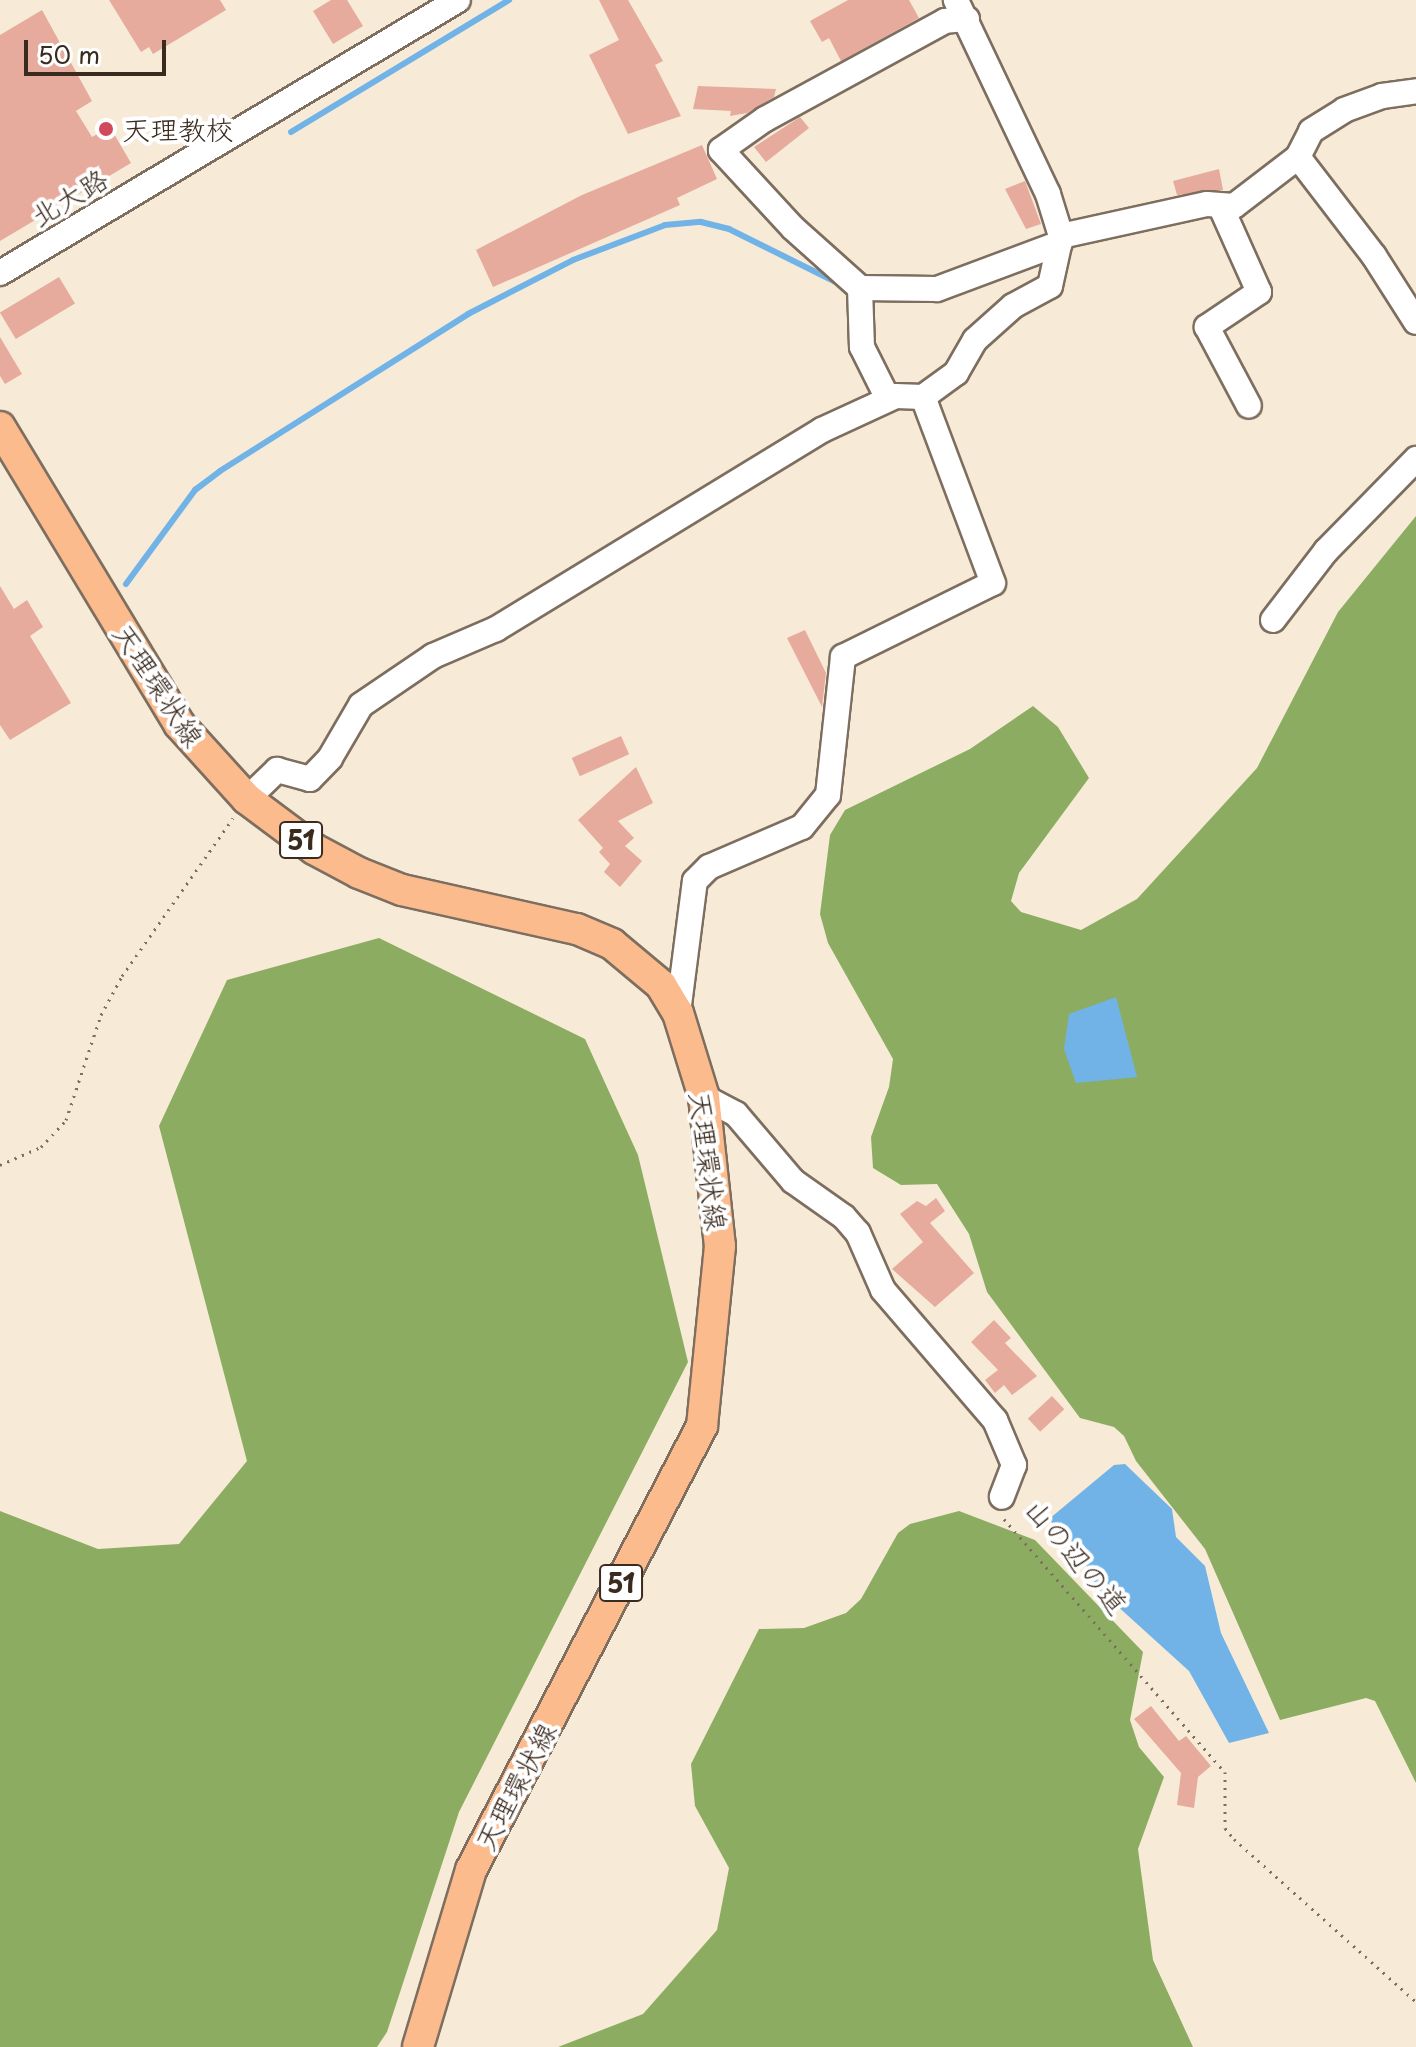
<!DOCTYPE html>
<meta charset="utf-8">
<style>
body{margin:0}
#map{position:relative;width:1416px;height:2047px;overflow:hidden;background:#f7ebd8;font-family:"Playpen Sans","Klee One",sans-serif}
div>[style]{position:absolute}
[style*='--x']{left:calc(var(--x)*1px);top:calc(var(--y)*1px);width:calc(var(--w)*1px);rotate:calc(var(--a)*1deg)}
.forest>*{inset:0;background:#8cad61}
.water>*{inset:0;background:#71b3e6}
.stream>*{height:6px;margin:-3px;padding:0 3px;transform-origin:3px;border-radius:3px;background:#71b3e6}
.building>*{inset:0;background:#e6ab9d;transform-origin:0 0}
.path>*{height:3px;margin-top:-1.5px;transform-origin:0;background:repeating-linear-gradient(90deg,#7d6e5f 0 2px,transparent 0 8px)}
.roads{filter:drop-shadow(2px 0 #7d6e5f) drop-shadow(-2px 0 #7d6e5f) drop-shadow(0 2px #7d6e5f) drop-shadow(0 -2px #7d6e5f)}
.minor>*{height:24px;margin:-12px;padding:0 12px;transform-origin:12px;border-radius:12px;background:#fff}
.major>*{height:30px;margin:-15px;padding:0 15px;transform-origin:15px;border-radius:15px;background:#fbbb8d}
.dots>*{width:22px;height:22px;translate:-50% -50%;box-sizing:border-box;border:4px solid #fff;border-radius:50%}
span{translate:-50% -50%;white-space:nowrap;text-align:center;line-height:1.15;-webkit-text-stroke:8px #fff;paint-order:stroke}
.shield-label span{padding:2px 6px;background:#fff;border:2px solid;border-radius:6px;-webkit-text-stroke-width:0}
.shield-label{font-size:26px;color:#3b2a1e;font-weight:700}
.poi-label{font-size:28px;color:#3b2a1e}
.left{translate:0 -50%;text-align:left}
.street-label{font-size:28px;color:#3b2a1e}
.scale{position:absolute;left:24px;top:40px;width:142px;height:36px;box-sizing:border-box;border:4px solid #3b2a1e;border-top:0;padding-left:10px;font-size:24px;line-height:28px;white-space:nowrap;color:#3b2a1e;-webkit-text-stroke:6px #fff;paint-order:stroke}
</style>
<div id="map">
<div class="forest">
<div style="clip-path:polygon(1416px 516px,1416px 1783px,1375px 1701px,1366px 1698px,1280px 1720px,1205px 1549px,1136px 1461px,1124px 1436px,1114px 1427px,1080px 1418px,987px 1292px,969px 1234px,937px 1184px,901px 1185px,873px 1168px,871px 1137px,889px 1087px,893px 1059px,828px 943px,820px 914px,830px 835px,845px 810px,970px 749px,1033px 706px,1058px 727px,1089px 778px,1019px 873px,1011px 901px,1021px 912px,1081px 930px,1137px 899px,1257px 768px,1338px 612px)"></div>
<div style="clip-path:polygon(379px 938px,585px 1039px,638px 1155px,688px 1362px,459px 1812px,387px 2032px,377px 2047px,0 2047px,0 1511px,98px 1549px,179px 1544px,247px 1461px,159px 1126px,227px 980px)"></div>
<div style="clip-path:polygon(959px 1511px,1035px 1540px,1143px 1652px,1130px 1720px,1139px 1747px,1164px 1777px,1138px 1849px,1153px 1960px,1193px 2047px,558px 2047px,643px 2014px,717px 1930px,729px 1868px,695px 1806px,691px 1764px,759px 1629px,804px 1628px,846px 1613px,861px 1599px,898px 1533px,910px 1524px)"></div>
</div>
<div class="water">
<div style="clip-path:polygon(1116px 997px,1137px 1077px,1076px 1083px,1064px 1049px,1069px 1014px)"></div>
<div style="clip-path:polygon(1125px 1464px,1172px 1509px,1176px 1537px,1205px 1566px,1221px 1633px,1269px 1733px,1229px 1743px,1189px 1671px,1093px 1584px,1086px 1565px,1049px 1519px,1114px 1465px)"></div>
</div>
<div class="stream">
<div style="--x:291;--y:132;--w:255;--a:-31.2"></div>
<div style="--x:126;--y:584;--w:117;--a:-53.7"></div>
<div style="--x:195;--y:490;--w:31;--a:-37"></div>
<div style="--x:220;--y:471;--w:294;--a:-32.3"></div>
<div style="--x:468;--y:314;--w:118;--a:-27.2"></div>
<div style="--x:573;--y:260;--w:98;--a:-20.8"></div>
<div style="--x:665;--y:225;--w:36;--a:-5"></div>
<div style="--x:701;--y:222;--w:29;--a:14"></div>
<div style="--x:729;--y:229;--w:122;--a:26.4"></div>
</div>
<div class="building">
<div style="clip-path:polygon(109px 0,220px 0,226px 10px,153px 54px,149px 47px,141px 52px)"></div>
<div style="clip-path:polygon(331px 0,347px 0,363px 26px,333px 44px,313px 11px)"></div>
<div style="clip-path:polygon(599px 0,628px 0,663px 61px,655px 65px,681px 116px,628px 134px,589px 55px,619px 40px)"></div>
<div style="clip-path:polygon(848px 0,909px 0,919px 18px,841px 61px,829px 38px,822px 42px,810px 21px)"></div>
<div style="clip-path:polygon(42px 10px,92px 101px,76px 111px,92px 137px,110px 127px,131px 163px,0 241px,0 35px)"></div>
<div style="clip-path:polygon(698px 86px,776px 89px,774px 97px,747px 113px,730px 116px,731px 111px,693px 109px)"></div>
<div style="clip-path:polygon(800px 117px,809px 128px,766px 162px,754px 147px)"></div>
<div style="clip-path:polygon(702px 145px,717px 179px,677px 198px,680px 205px,493px 287px,476px 250px,582px 195px)"></div>
<div style="clip-path:polygon(1219px 169px,1223px 190px,1177px 195px,1173px 181px)"></div>
<div style="clip-path:polygon(1025px 181px,1041px 224px,1026px 229px,1005px 189px)"></div>
<div style="left:59px;top:277px;width:31px;height:69px;rotate:59deg"></div>
<div style="clip-path:polygon(0 337px,22px 374px,5px 384px,0 376px)"></div>
<div style="clip-path:polygon(0 586px,14px 609px,27px 600px,43px 627px,30px 636px,71px 703px,10px 740px,0 725px)"></div>
<div style="clip-path:polygon(805px 630px,826px 673px,822px 707px,787px 638px)"></div>
<div style="left:621px;top:736px;width:20px;height:54px;rotate:66deg"></div>
<div style="clip-path:polygon(636px 767px,653px 803px,618px 821px,634px 838px,625px 846px,642px 861px,620px 887px,604px 872px,610px 864px,599px 852px,603px 848px,578px 820px)"></div>
<div style="clip-path:polygon(936px 1198px,945px 1211px,930px 1223px,974px 1273px,935px 1307px,892px 1269px,923px 1242px,900px 1214px,917px 1201px,926px 1206px)"></div>
<div style="clip-path:polygon(994px 1320px,1011px 1338px,1005px 1343px,1037px 1376px,1012px 1395px,1004px 1385px,995px 1393px,985px 1380px,998px 1370px,971px 1342px)"></div>
<div style="left:1052px;top:1396px;width:18px;height:33px;rotate:47deg"></div>
<div style="clip-path:polygon(1151px 1706px,1179px 1741px,1186px 1736px,1211px 1766px,1198px 1777px,1194px 1808px,1177px 1805px,1181px 1773px,1134px 1719px)"></div>
</div>
<div class="path">
<div style="--x:0;--y:1165;--w:45;--a:-23.7"></div>
<div style="--x:41;--y:1147;--w:37;--a:-47"></div>
<div style="--x:66;--y:1120;--w:111;--a:-71.6"></div>
<div style="--x:101;--y:1015;--w:44;--a:-61.7"></div>
<div style="--x:122;--y:976;--w:193;--a:-54.9"></div>
<div style="--x:1004;--y:1519;--w:336;--a:48.9"></div>
<div style="--x:1225;--y:1772;--w:56;--a:90"></div>
<div style="--x:1225;--y:1828;--w:14;--a:51"></div>
<div style="--x:1234;--y:1839;--w:244;--a:41.8"></div>
</div>
<div class="roads">
<div class="minor">
<div style="--x:967;--y:19;--w:22;--a:175"></div>
<div style="--x:945;--y:21;--w:205;--a:151.4"></div>
<div style="--x:765;--y:119;--w:54;--a:144.8"></div>
<div style="--x:721;--y:150;--w:106;--a:47.3"></div>
<div style="--x:793;--y:228;--w:90;--a:41.8"></div>
<div style="--x:860;--y:288;--w:77;--a:0.7"></div>
<div style="--x:937;--y:289;--w:131;--a:-20.5"></div>
<div style="--x:1298;--y:157;--w:125;--a:52.5"></div>
<div style="--x:1374;--y:256;--w:78;--a:57.5"></div>
<div style="--x:1221;--y:207;--w:93;--a:65.9"></div>
<div style="--x:1259;--y:292;--w:63;--a:146.1"></div>
<div style="--x:1207;--y:327;--w:89;--a:62"></div>
<div style="--x:1061;--y:236;--w:149;--a:-12.4"></div>
<div style="--x:1207;--y:204;--w:27;--a:4"></div>
<div style="--x:1234;--y:206;--w:81;--a:-37.4"></div>
<div style="--x:1298;--y:157;--w:29;--a:-63"></div>
<div style="--x:1311;--y:131;--w:39;--a:-32"></div>
<div style="--x:1344;--y:110;--w:40;--a:-20.2"></div>
<div style="--x:1382;--y:96;--w:34;--a:-8"></div>
<div style="--x:0;--y:273;--w:533;--a:-30.8"></div>
<div style="--x:860;--y:288;--w:59;--a:88.1"></div>
<div style="--x:862;--y:347;--w:58;--a:63.4"></div>
<div style="--x:1273;--y:620;--w:87;--a:-52.5"></div>
<div style="--x:1326;--y:551;--w:129;--a:-45.6"></div>
<div style="--x:247;--y:799;--w:42;--a:-44"></div>
<div style="--x:277;--y:770;--w:34;--a:15"></div>
<div style="--x:310;--y:779;--w:29;--a:-46"></div>
<div style="--x:330;--y:758;--w:61;--a:-59.7"></div>
<div style="--x:361;--y:705;--w:87;--a:-34.2"></div>
<div style="--x:433;--y:656;--w:69;--a:-23.2"></div>
<div style="--x:496;--y:629;--w:382;--a:-31.4"></div>
<div style="--x:822;--y:430;--w:81;--a:-24.7"></div>
<div style="--x:896;--y:396;--w:27;--a:2"></div>
<div style="--x:923;--y:397;--w:41;--a:-36"></div>
<div style="--x:956;--y:373;--w:38;--a:-60"></div>
<div style="--x:975;--y:340;--w:51;--a:-41.8"></div>
<div style="--x:1013;--y:306;--w:42;--a:-28.4"></div>
<div style="--x:1050;--y:286;--w:51;--a:-77.6"></div>
<div style="--x:1061;--y:236;--w:44;--a:-107.2"></div>
<div style="--x:1048;--y:194;--w:215;--a:-115.4"></div>
<div style="--x:678;--y:1013;--w:133;--a:-82.7"></div>
<div style="--x:695;--y:881;--w:20;--a:-45"></div>
<div style="--x:709;--y:867;--w:101;--a:-23.3"></div>
<div style="--x:802;--y:827;--w:41;--a:-50.9"></div>
<div style="--x:828;--y:795;--w:139;--a:-83.8"></div>
<div style="--x:843;--y:657;--w:167;--a:-26.3"></div>
<div style="--x:993;--y:583;--w:199;--a:-110.6"></div>
<div style="--x:704;--y:1097;--w:36;--a:28"></div>
<div style="--x:736;--y:1114;--w:88;--a:49.6"></div>
<div style="--x:793;--y:1181;--w:62;--a:35.2"></div>
<div style="--x:844;--y:1217;--w:21;--a:49"></div>
<div style="--x:858;--y:1233;--w:62;--a:66.3"></div>
<div style="--x:883;--y:1290;--w:172;--a:49.3"></div>
<div style="--x:995;--y:1420;--w:49;--a:67.1"></div>
<div style="--x:1014;--y:1465;--w:34;--a:111"></div>
</div>
<div class="major">
<div style="--x:0;--y:427;--w:347;--a:58.9"></div>
<div style="--x:179;--y:724;--w:101;--a:47.8"></div>
<div style="--x:247;--y:799;--w:84;--a:36.7"></div>
<div style="--x:314;--y:849;--w:51;--a:28.1"></div>
<div style="--x:359;--y:873;--w:46;--a:21.6"></div>
<div style="--x:402;--y:890;--w:179;--a:12.6"></div>
<div style="--x:577;--y:929;--w:38;--a:23"></div>
<div style="--x:612;--y:944;--w:64;--a:39.9"></div>
<div style="--x:661;--y:985;--w:33;--a:59"></div>
<div style="--x:678;--y:1013;--w:88;--a:72.8"></div>
<div style="--x:704;--y:1097;--w:150;--a:83.9"></div>
<div style="--x:720;--y:1246;--w:181;--a:95.7"></div>
<div style="--x:702;--y:1426;--w:500;--a:117.49"></div>
<div style="--x:471;--y:1870;--w:185;--a:106.7"></div>
</div>
</div>
<div class="dots">
<div style="left:106px;top:129px;background:#d1495b"></div>
</div>
<div class="shield-label">
<span style="left:301px;top:840px">51</span>
<span style="left:621px;top:1583px">51</span>
</div>
<div class="poi-label">
<span class="left" style="left:122px;top:129px">天理教校</span>
</div>
<div class="street-label">
<span style="left:69px;top:197px;rotate:-31deg">北大路</span>
<span style="left:159px;top:685px;rotate:57deg">天理環状線</span>
<span style="left:709px;top:1161px;rotate:83deg">天理環状線</span>
<span style="left:1077px;top:1556px;rotate:50deg">山の辺の道</span>
<span style="left:515px;top:1786px;rotate:-62deg">天理環状線</span>
</div>
<div class="scale">50 m</div>
</div>
